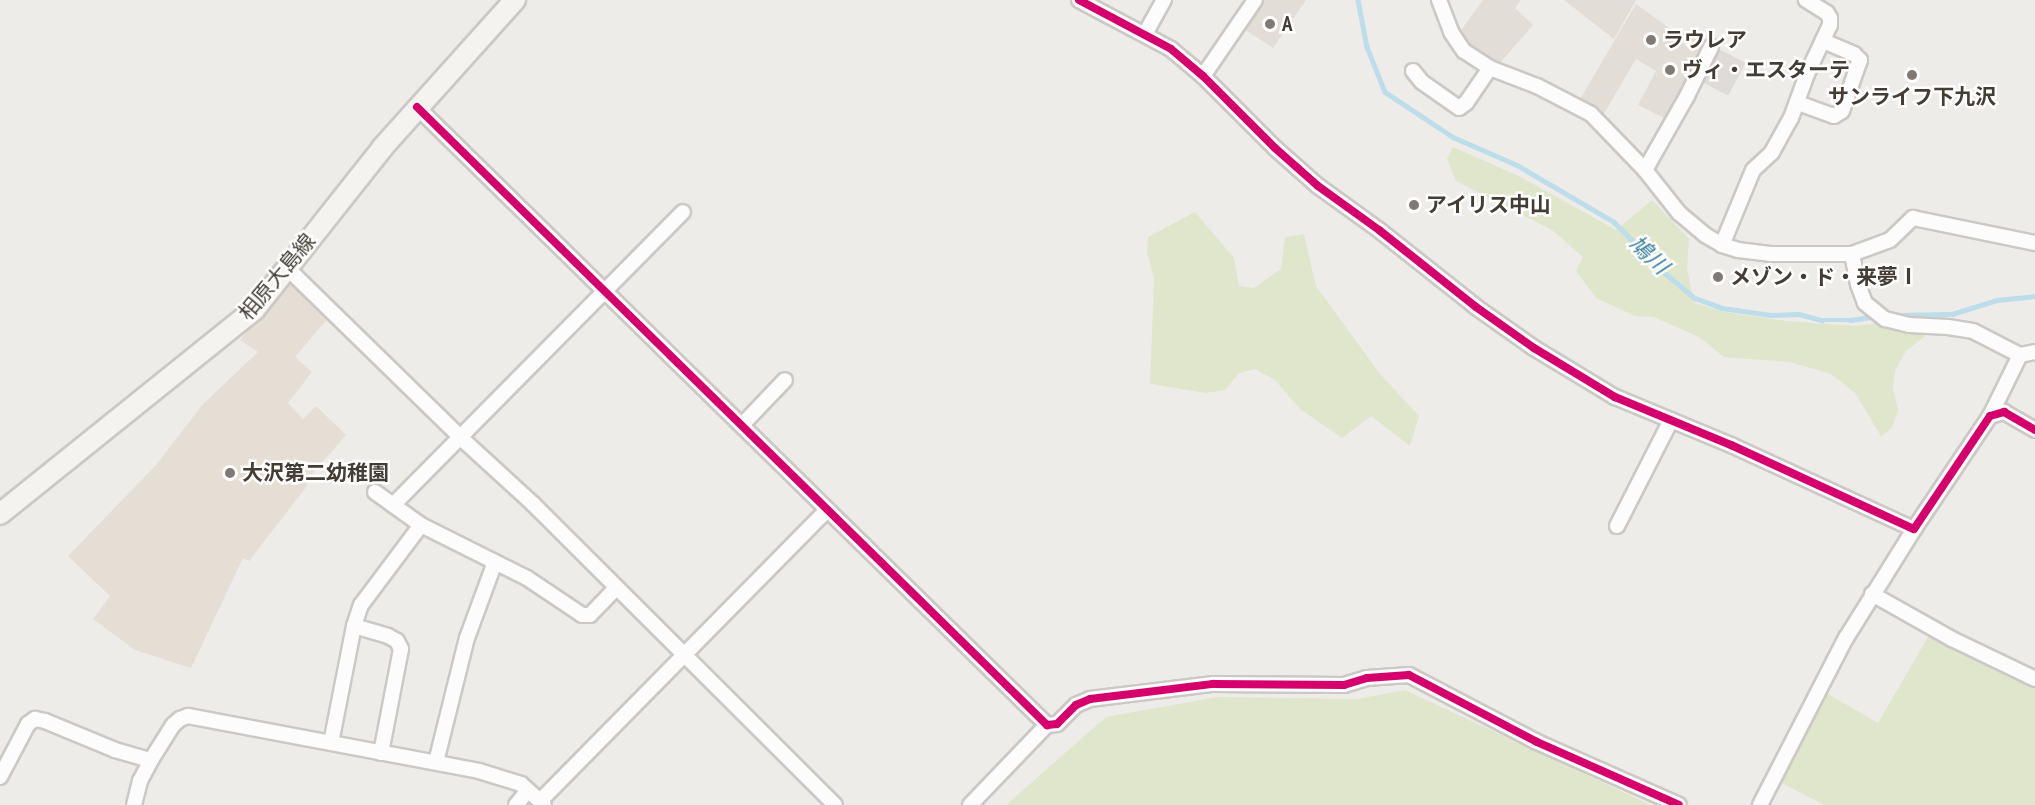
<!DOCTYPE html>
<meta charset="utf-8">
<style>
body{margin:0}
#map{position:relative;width:2035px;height:805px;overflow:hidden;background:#eeece9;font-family:"PT Sans Narrow","Noto Sans JP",sans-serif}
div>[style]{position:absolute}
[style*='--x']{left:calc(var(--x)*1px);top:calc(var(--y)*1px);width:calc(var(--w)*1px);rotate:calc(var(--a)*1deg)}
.residential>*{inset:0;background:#e2ddd6}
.education>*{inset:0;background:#e4ded5}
.green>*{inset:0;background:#dfe6cb}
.parking>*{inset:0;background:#dedbd9;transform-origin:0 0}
.stream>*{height:4.5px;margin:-2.25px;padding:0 2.25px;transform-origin:2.25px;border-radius:2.25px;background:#bcdde9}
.roads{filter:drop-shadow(2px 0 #cbc8c5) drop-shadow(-2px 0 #cbc8c5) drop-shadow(0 2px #cbc8c5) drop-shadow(0 -2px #cbc8c5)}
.street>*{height:14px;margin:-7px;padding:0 7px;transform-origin:7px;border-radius:7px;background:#fcfcfc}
.secondary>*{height:20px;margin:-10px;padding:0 10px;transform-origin:10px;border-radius:10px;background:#f5f3ef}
.cycleway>*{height:8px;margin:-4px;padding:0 4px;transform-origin:4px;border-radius:4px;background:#d6006c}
.dots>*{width:16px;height:16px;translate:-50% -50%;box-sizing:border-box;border:3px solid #fff;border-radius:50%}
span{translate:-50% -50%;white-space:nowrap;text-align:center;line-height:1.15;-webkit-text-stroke:5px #fff;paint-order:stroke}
.poi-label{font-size:21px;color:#433d36;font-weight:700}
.left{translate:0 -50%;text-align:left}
.street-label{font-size:21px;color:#433d36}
.water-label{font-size:22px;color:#377e9e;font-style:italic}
</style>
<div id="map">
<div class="residential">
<div style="clip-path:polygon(1261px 0,1306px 0,1273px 48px,1242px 28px)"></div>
<div style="clip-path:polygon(1483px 0,1521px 0,1515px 8px,1533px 25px,1498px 65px,1476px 53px,1459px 33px)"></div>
<div style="clip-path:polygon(1564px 0,1636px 0,1614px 39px)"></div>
<div style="clip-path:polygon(1636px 4px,1676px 33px,1673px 40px,1679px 28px,1707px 44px,1668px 120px,1638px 105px,1656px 71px,1636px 59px,1602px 117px,1579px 101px)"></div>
</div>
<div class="education">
<div style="clip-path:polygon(290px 281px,329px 317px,295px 357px,312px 372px,288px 403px,303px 419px,316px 406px,346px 435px,306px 481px,307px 486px,249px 561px,243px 558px,191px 668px,135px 650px,93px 619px,110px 596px,68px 556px,156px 465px,203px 404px,258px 352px,240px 340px)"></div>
</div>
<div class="green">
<div style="clip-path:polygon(1453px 147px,1521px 177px,1616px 230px,1652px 200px,1689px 239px,1687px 268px,1694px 303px,1724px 312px,1786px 321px,1854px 326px,1911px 319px,1929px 333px,1906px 351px,1895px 371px,1893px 388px,1898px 410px,1892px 428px,1881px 436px,1855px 393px,1831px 374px,1790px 362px,1724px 357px,1699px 337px,1654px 317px,1635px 316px,1596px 298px,1576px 271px,1583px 257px,1552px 230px,1456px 181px,1447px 159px)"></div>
<div style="clip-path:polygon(1195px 212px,1234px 258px,1239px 286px,1254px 288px,1281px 269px,1285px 237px,1304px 234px,1316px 286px,1380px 374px,1419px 416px,1410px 446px,1371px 416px,1342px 438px,1300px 409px,1275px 380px,1255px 369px,1239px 373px,1225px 390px,1206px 393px,1150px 384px,1154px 279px,1147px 252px,1148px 237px)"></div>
<div style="clip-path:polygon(1931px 632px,2035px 686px,2035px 805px,1824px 805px,1778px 781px,1823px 691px,1878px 723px)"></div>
<div style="clip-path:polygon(1405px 690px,1651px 805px,1006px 805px,1106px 717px,1217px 697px,1357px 699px)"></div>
</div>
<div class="parking">
<div style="left:1719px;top:49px;width:30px;height:37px;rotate:28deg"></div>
</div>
<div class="stream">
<div style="--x:1358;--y:0;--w:48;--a:79.2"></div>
<div style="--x:1367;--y:47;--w:48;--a:68.2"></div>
<div style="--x:1385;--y:92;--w:82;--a:33.5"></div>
<div style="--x:1453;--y:137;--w:70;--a:23.6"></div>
<div style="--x:1517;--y:165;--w:113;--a:30.4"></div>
<div style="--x:1614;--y:222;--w:74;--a:45"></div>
<div style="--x:1666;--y:274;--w:38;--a:40"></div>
<div style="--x:1695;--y:298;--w:29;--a:20"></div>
<div style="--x:1722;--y:308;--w:49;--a:8.1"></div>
<div style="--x:1771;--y:315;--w:28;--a:-2"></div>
<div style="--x:1799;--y:314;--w:24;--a:15"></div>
<div style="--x:1822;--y:320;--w:28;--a:0"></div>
<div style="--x:1850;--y:320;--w:28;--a:-8"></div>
<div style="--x:1892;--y:315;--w:60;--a:-1"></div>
<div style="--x:1952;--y:314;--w:47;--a:-17.3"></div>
<div style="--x:1997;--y:300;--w:38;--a:-6"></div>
</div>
<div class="roads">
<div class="street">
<div style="--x:1079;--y:0;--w:104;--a:28"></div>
<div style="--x:1171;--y:49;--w:42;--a:40.2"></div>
<div style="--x:1203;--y:76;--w:102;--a:45"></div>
<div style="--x:1275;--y:148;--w:57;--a:41.5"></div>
<div style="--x:1318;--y:186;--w:75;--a:35.8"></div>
<div style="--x:1379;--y:230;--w:124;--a:38.4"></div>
<div style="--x:1476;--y:307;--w:71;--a:35.3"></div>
<div style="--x:1534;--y:348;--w:95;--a:31.2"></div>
<div style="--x:1615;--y:397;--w:126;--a:22.5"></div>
<div style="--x:1731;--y:445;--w:201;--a:24.7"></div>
<div style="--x:1914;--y:529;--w:136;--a:-56.1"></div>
<div style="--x:1990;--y:416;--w:15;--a:-16"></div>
<div style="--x:2004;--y:412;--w:36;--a:30"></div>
<div style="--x:1439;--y:0;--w:34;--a:69"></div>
<div style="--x:1451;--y:32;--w:23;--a:56"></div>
<div style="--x:1464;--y:51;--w:31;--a:33"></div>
<div style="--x:1490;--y:68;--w:50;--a:21"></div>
<div style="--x:1537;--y:86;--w:61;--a:27.4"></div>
<div style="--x:1591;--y:114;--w:78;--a:46"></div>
<div style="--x:1645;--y:170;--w:55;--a:51.7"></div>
<div style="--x:1679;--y:213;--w:34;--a:40"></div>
<div style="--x:1705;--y:235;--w:20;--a:30"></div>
<div style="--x:1722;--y:245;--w:17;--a:17"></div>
<div style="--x:1738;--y:250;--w:32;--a:7"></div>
<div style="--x:1770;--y:254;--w:82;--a:0"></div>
<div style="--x:1852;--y:254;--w:40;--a:-20.2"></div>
<div style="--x:1890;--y:240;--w:32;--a:-44"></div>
<div style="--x:1913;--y:218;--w:125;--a:11.6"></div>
<div style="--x:1145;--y:34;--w:39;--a:-61"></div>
<div style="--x:1413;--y:71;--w:14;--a:51"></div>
<div style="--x:1422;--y:82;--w:45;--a:35.1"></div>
<div style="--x:1459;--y:108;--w:9;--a:-36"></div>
<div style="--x:1466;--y:103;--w:42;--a:-55.6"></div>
<div style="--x:1203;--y:76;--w:92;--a:-55.6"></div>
<div style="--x:1798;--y:103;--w:38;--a:20"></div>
<div style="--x:1834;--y:116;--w:9;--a:-32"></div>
<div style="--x:1842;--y:111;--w:54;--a:-70.6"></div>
<div style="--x:1860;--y:60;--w:8;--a:-135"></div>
<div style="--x:1854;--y:54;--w:34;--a:-157"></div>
<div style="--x:417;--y:107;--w:883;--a:44.45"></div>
<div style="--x:1047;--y:725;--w:10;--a:-6"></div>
<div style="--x:1057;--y:724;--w:27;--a:-45"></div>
<div style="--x:1076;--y:705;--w:15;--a:-23"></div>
<div style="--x:1090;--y:699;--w:124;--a:-7"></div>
<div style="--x:1213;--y:684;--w:131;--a:0.4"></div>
<div style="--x:1344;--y:685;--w:24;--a:-17"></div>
<div style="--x:1367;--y:678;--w:42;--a:-4.1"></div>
<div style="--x:1409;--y:675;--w:144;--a:27.6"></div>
<div style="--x:1537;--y:742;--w:155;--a:23.9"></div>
<div style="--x:1645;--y:170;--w:85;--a:-60.4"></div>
<div style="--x:1687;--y:96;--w:55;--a:-63.9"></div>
<div style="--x:1722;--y:245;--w:81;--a:-67.5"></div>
<div style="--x:1753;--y:170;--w:26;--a:-43"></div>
<div style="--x:1772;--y:152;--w:39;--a:-61"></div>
<div style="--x:1791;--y:118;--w:47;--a:-70"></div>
<div style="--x:1807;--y:74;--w:54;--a:-64.9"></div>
<div style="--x:1830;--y:25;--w:7;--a:-90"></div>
<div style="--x:1830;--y:18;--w:6;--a:-121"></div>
<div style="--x:1827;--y:13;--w:25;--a:-148"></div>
<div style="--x:1852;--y:254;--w:31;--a:79"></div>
<div style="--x:1858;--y:284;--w:20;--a:70"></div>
<div style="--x:1865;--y:303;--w:26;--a:39"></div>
<div style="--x:1885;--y:319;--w:25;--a:14"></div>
<div style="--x:1909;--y:325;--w:39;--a:3"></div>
<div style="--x:1948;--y:327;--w:25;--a:9"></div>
<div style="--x:1973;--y:331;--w:53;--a:27.1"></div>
<div style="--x:287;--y:268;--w:243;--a:44.3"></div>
<div style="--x:461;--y:438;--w:98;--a:42.5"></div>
<div style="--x:533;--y:504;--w:426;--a:44.9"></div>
<div style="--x:1990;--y:416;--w:68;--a:-63.8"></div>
<div style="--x:2020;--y:355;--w:15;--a:-11"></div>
<div style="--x:742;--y:425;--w:62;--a:-46.3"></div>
<div style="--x:375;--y:492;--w:57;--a:35.7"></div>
<div style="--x:421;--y:525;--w:119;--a:26.6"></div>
<div style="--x:527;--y:578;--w:66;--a:33.9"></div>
<div style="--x:582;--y:615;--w:8;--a:0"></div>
<div style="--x:590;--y:615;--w:36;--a:-46"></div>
<div style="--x:393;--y:505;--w:412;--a:-45.3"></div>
<div style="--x:1617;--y:526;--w:119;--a:-63"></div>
<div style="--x:1872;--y:594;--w:92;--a:29.4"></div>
<div style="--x:1952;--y:639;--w:92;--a:25.7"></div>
<div style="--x:354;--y:626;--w:35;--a:16"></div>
<div style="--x:388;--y:636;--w:10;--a:29"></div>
<div style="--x:397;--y:641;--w:9;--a:63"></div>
<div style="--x:401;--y:649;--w:106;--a:100.9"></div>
<div style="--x:331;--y:743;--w:119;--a:-78.9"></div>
<div style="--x:354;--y:626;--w:22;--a:-72"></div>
<div style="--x:361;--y:605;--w:100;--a:-53.1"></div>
<div style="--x:436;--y:762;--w:128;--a:-76"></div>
<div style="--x:467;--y:638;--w:81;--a:-69.8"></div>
<div style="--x:0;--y:777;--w:60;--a:-62.2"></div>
<div style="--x:28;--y:724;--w:9;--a:-36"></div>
<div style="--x:35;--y:719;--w:10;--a:11"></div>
<div style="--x:45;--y:721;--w:76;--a:22.5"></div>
<div style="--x:115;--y:750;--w:37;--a:16"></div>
<div style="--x:134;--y:805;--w:25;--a:-76"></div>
<div style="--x:140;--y:781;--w:24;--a:-62"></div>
<div style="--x:151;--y:760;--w:41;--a:-57.8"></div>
<div style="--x:173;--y:725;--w:9;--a:-41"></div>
<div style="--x:180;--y:719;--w:9;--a:-21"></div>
<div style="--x:188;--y:716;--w:296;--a:10.7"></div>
<div style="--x:479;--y:771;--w:44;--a:17.2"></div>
<div style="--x:521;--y:784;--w:25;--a:42"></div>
<div style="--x:516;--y:805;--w:19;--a:-51"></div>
<div style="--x:544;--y:805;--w:6;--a:-135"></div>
<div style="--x:540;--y:801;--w:407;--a:-45.4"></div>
<div style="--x:970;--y:805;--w:111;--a:-46.1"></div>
<div style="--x:1760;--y:805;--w:188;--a:-62.8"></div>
<div style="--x:1846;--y:638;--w:128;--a:-58"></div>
</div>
<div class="secondary">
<div style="--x:0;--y:514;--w:326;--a:-38.8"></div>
<div style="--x:254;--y:310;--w:208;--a:-51.6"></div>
<div style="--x:383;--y:147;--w:198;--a:-48.1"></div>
</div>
</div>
<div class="cycleway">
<div style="--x:1079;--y:0;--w:104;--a:28"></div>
<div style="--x:1171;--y:49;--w:42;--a:40.2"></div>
<div style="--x:1203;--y:76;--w:102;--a:45"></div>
<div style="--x:1275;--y:148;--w:57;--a:41.5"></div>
<div style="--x:1318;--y:186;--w:75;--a:35.8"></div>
<div style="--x:1379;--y:230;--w:124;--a:38.4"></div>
<div style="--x:1476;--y:307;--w:71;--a:35.3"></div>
<div style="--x:1534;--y:348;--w:95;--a:31.2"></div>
<div style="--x:1615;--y:397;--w:126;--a:22.5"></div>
<div style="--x:1731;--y:445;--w:201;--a:24.7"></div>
<div style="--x:1914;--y:529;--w:136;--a:-56.1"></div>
<div style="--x:1990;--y:416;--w:15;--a:-16"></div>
<div style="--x:2004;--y:412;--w:36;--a:30"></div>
<div style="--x:417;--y:107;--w:883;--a:44.45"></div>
<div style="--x:1047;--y:725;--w:10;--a:-6"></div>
<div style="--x:1057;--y:724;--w:27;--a:-45"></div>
<div style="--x:1076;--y:705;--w:15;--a:-23"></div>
<div style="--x:1090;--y:699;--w:124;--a:-7"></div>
<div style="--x:1213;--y:684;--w:131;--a:0.4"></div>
<div style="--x:1344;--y:685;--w:24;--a:-17"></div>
<div style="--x:1367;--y:678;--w:42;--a:-4.1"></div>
<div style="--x:1409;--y:675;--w:144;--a:27.6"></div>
<div style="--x:1537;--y:742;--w:155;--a:23.9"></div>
</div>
<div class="dots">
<div style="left:1270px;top:24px;background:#7f7a75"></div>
<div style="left:1651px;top:40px;background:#7f7a75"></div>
<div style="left:1670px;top:70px;background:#7f7a75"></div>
<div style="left:1912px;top:75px;background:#7f7a75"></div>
<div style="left:1414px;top:205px;background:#7f7a75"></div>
<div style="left:1718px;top:277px;background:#7f7a75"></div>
<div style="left:230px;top:473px;background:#7f7a75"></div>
</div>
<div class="poi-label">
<span class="left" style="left:1282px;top:24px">A</span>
<span class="left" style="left:1663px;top:40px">ラウレア</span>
<span class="left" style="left:1682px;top:70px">ヴィ・エスターテ</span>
<span style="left:1912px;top:97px">サンライフ下九沢</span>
<span class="left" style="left:1426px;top:205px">アイリス中山</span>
<span class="left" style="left:1730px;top:277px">メゾン・ド・来夢Ⅰ</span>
<span class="left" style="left:242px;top:473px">大沢第二幼稚園</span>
</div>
<div class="street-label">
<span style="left:277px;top:277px;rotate:-50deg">相原大島線</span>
</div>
<div class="water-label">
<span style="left:1649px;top:255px;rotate:43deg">鳩川</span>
</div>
</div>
